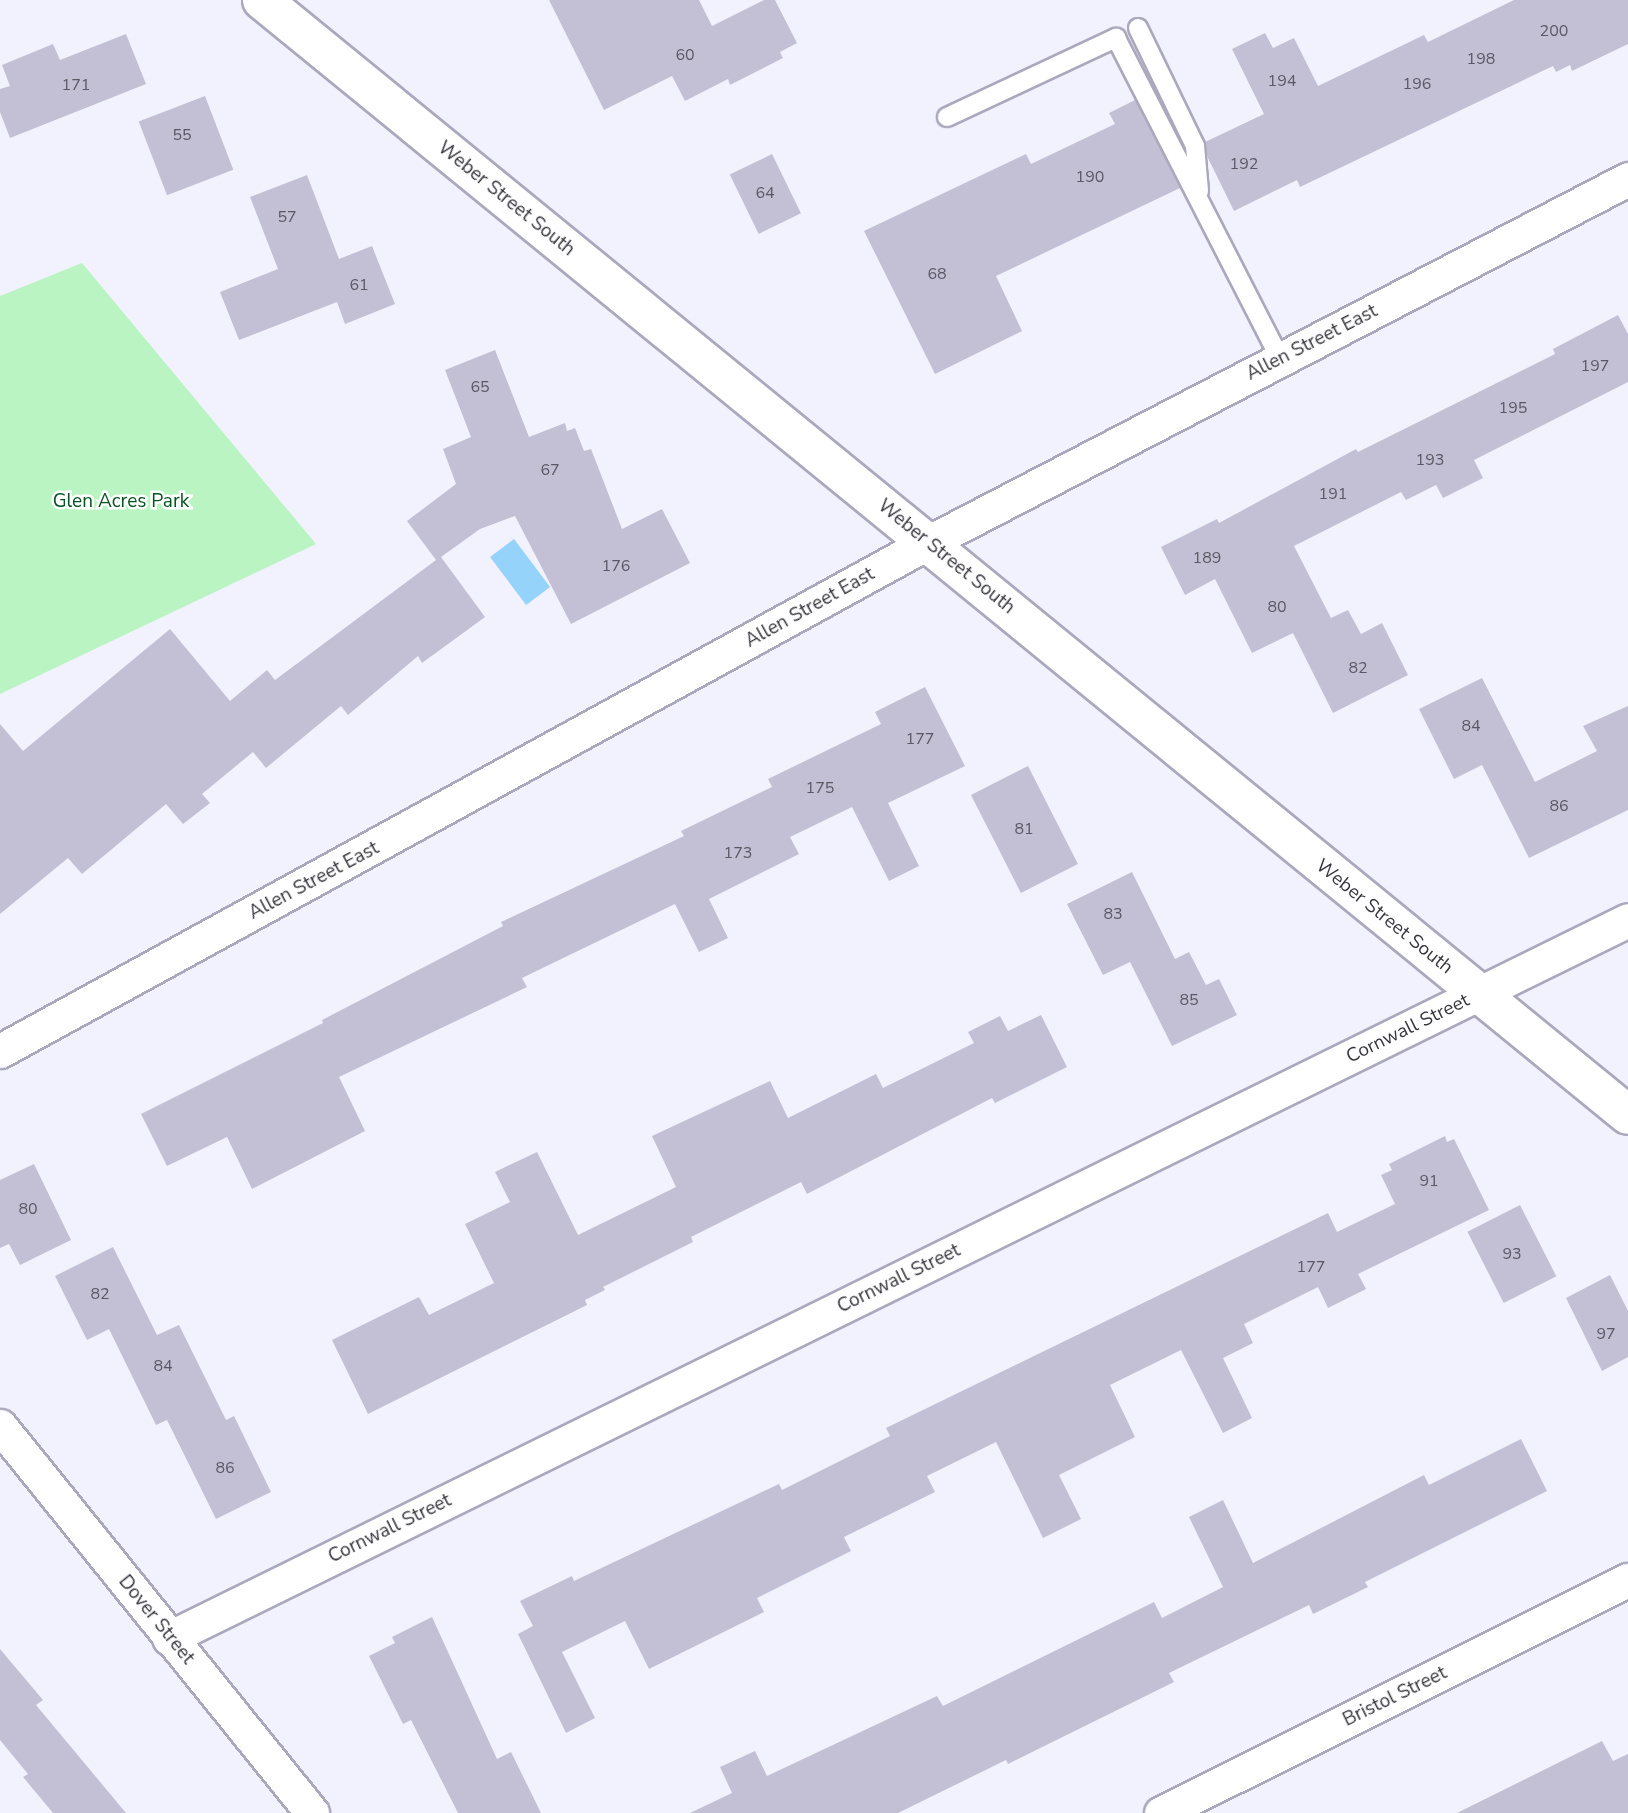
<!DOCTYPE html>
<style>
body{margin:0}
#map{position:relative;width:1628px;height:1813px;overflow:hidden;background:#f2f1fe;font-family:"Nunito Sans",sans-serif}
div>[style]{position:absolute}
[style*='--x']{left:calc(var(--x)*1px);top:calc(var(--y)*1px);width:calc(var(--w)*1px);rotate:calc(var(--a)*1deg)}
.green>*{inset:0;background:#b9f4c2}
.water>*{inset:0;background:#95d3fa;transform-origin:0 0}
.building>*{inset:0;background:#c3c0d5;transform-origin:0 0}
.roads{filter:drop-shadow(2px 0 #aba8bd) drop-shadow(-2px 0 #aba8bd) drop-shadow(0 2px #aba8bd) drop-shadow(0 -2px #aba8bd)}
.lane>*{height:18px;margin:-9px;padding:0 9px;transform-origin:9px;border-radius:9px;background:#fff}
.street>*{height:33px;margin:-16.5px;padding:0 16.5px;transform-origin:16.5px;border-radius:16.5px;background:#fff}
.secondary>*{height:38px;margin:-19px;padding:0 19px;transform-origin:19px;border-radius:19px;background:#fff}
span{translate:-50% -50%;white-space:nowrap;text-align:center;line-height:1.15;-webkit-text-stroke:5px #fff;paint-order:stroke}
.number-label{font-size:16px;color:#5a5864}
.number-label span{-webkit-text-stroke-width:0}
.street-label{font-size:19px;color:#37363e}
.park-label{font-size:19px;color:#065321}
</style>
<div id="map">
<div class="green">
<div style="clip-path:polygon(82px 263px,316px 544px,0 694px,0 296px)"></div>
</div>
<div class="water">
<div style="left:514px;top:539px;width:60px;height:30px;rotate:53deg"></div>
</div>
<div class="building">
<div style="clip-path:polygon(549px 0,699px 0,712px 26px,764px 0,775px 0,797px 43px,780px 52px,783px 58px,730px 85px,728px 79px,685px 101px,672px 76px,604px 110px)"></div>
<div style="clip-path:polygon(1514px 0,1628px 0,1628px 44px,1572px 71px,1570px 65px,1556px 72px,1553px 66px,1300px 187px,1297px 180px,1234px 211px,1207px 156px,1205px 142px,1264px 114px,1232px 49px,1265px 33px,1273px 48px,1294px 38px,1318px 86px,1424px 35px,1428px 42px)"></div>
<div style="clip-path:polygon(126px 34px,146px 84px,10px 138px,0 112px,0 89px,10px 86px,2px 65px,53px 44px,60px 60px)"></div>
<div style="left:205px;top:96px;width:79px;height:71px;rotate:69deg"></div>
<div style="clip-path:polygon(1135px 100px,1180px 188px,996px 276px,1022px 331px,935px 374px,864px 231px,1026px 154px,1031px 164px,1115px 124px,1109px 113px)"></div>
<div style="left:772px;top:154px;width:66px;height:47px;rotate:64deg"></div>
<div style="clip-path:polygon(307px 175px,339px 259px,372px 246px,395px 304px,345px 324px,337px 302px,239px 340px,220px 292px,278px 269px,250px 197px)"></div>
<div style="clip-path:polygon(1618px 315px,1628px 334px,1628px 382px,1474px 460px,1483px 478px,1443px 498px,1436px 485px,1406px 500px,1401px 492px,1294px 546px,1331px 618px,1348px 610px,1361px 634px,1382px 623px,1408px 675px,1333px 713px,1293px 633px,1252px 653px,1215px 579px,1185px 595px,1161px 547px,1217px 519px,1219px 523px,1356px 449px,1358px 452px,1555px 354px,1553px 349px)"></div>
<div style="clip-path:polygon(495px 350px,529px 437px,565px 423px,567px 431px,575px 428px,584px 451px,591px 449px,622px 529px,662px 509px,690px 563px,571px 624px,515px 516px,480px 529px,441px 557px,485px 617px,422px 663px,418px 656px,348px 715px,341px 706px,266px 768px,253px 752px,202px 794px,210px 803px,183px 824px,166px 804px,82px 874px,68px 858px,0 914px,0 724px,23px 751px,170px 629px,230px 701px,267px 670px,275px 680px,436px 560px,407px 521px,456px 484px,443px 449px,471px 437px,445px 370px)"></div>
<div style="clip-path:polygon(1482px 678px,1535px 782px,1597px 751px,1583px 726px,1628px 706px,1628px 810px,1529px 858px,1482px 765px,1454px 779px,1419px 709px)"></div>
<div style="clip-path:polygon(925px 687px,965px 766px,888px 803px,919px 866px,889px 881px,852px 807px,790px 837px,799px 854px,709px 899px,728px 938px,699px 952px,675px 904px,522px 978px,527px 987px,339px 1077px,365px 1131px,252px 1189px,227px 1137px,167px 1166px,141px 1114px,323px 1023px,322px 1020px,503px 926px,501px 922px,684px 836px,681px 831px,772px 787px,768px 779px,881px 724px,875px 712px)"></div>
<div style="left:1028px;top:766px;width:110px;height:64px;rotate:63deg"></div>
<div style="clip-path:polygon(1132px 872px,1175px 959px,1189px 952px,1206px 985px,1219px 979px,1237px 1015px,1172px 1046px,1130px 962px,1103px 975px,1067px 904px)"></div>
<div style="clip-path:polygon(1041px 1015px,1067px 1067px,995px 1103px,992px 1098px,807px 1194px,801px 1182px,691px 1237px,693px 1242px,603px 1287px,605px 1290px,585px 1300px,587px 1305px,368px 1414px,332px 1340px,419px 1297px,429px 1315px,494px 1283px,465px 1224px,510px 1202px,495px 1172px,537px 1152px,578px 1235px,676px 1187px,652px 1136px,770px 1081px,788px 1118px,876px 1074px,883px 1088px,974px 1043px,968px 1032px,1000px 1016px,1008px 1031px)"></div>
<div style="clip-path:polygon(1445px 1136px,1447px 1142px,1454px 1139px,1489px 1210px,1358px 1274px,1366px 1289px,1328px 1308px,1318px 1287px,1244px 1324px,1253px 1343px,1223px 1358px,1252px 1418px,1223px 1433px,1181px 1350px,1110px 1385px,1135px 1437px,1059px 1475px,1081px 1519px,1043px 1538px,996px 1442px,927px 1476px,935px 1492px,844px 1537px,851px 1551px,757px 1598px,764px 1612px,649px 1669px,625px 1621px,562px 1652px,595px 1718px,566px 1733px,518px 1634px,533px 1626px,520px 1601px,572px 1576px,574px 1581px,779px 1484px,782px 1490px,890px 1436px,886px 1428px,1328px 1213px,1337px 1232px,1395px 1204px,1381px 1175px,1392px 1170px,1389px 1164px)"></div>
<div style="clip-path:polygon(34px 1164px,71px 1240px,20px 1265px,9px 1244px,0 1248px,0 1180px)"></div>
<div style="left:1520px;top:1205px;width:80px;height:59px;rotate:63deg"></div>
<div style="clip-path:polygon(113px 1247px,157px 1335px,179px 1325px,226px 1420px,234px 1416px,271px 1492px,216px 1519px,167px 1420px,156px 1425px,109px 1329px,87px 1340px,55px 1276px)"></div>
<div style="clip-path:polygon(1610px 1275px,1628px 1311px,1628px 1357px,1602px 1371px,1566px 1298px)"></div>
<div style="clip-path:polygon(1521px 1439px,1547px 1491px,1365px 1582px,1368px 1587px,1313px 1614px,1309px 1605px,1169px 1673px,1174px 1682px,1008px 1764px,1006px 1760px,898px 1813px,690px 1813px,732px 1793px,720px 1767px,755px 1751px,767px 1776px,937px 1696px,943px 1706px,1154px 1602px,1162px 1618px,1223px 1587px,1189px 1517px,1223px 1500px,1253px 1563px,1424px 1475px,1429px 1485px)"></div>
<div style="clip-path:polygon(432px 1617px,497px 1759px,511px 1752px,541px 1813px,458px 1813px,411px 1720px,403px 1724px,369px 1656px,395px 1643px,392px 1637px)"></div>
<div style="clip-path:polygon(0 1649px,43px 1700px,36px 1705px,126px 1813px,53px 1813px,23px 1777px,28px 1774px,0 1740px)"></div>
<div style="clip-path:polygon(1602px 1741px,1613px 1761px,1628px 1754px,1628px 1813px,1457px 1813px)"></div>
</div>
<div class="roads">
<div class="lane">
<div style="--x:1138;--y:28;--w:131;--a:64.2"></div>
<div style="--x:1195;--y:146;--w:45;--a:84.9"></div>
<div style="--x:947;--y:117;--w:187;--a:-25.1"></div>
<div style="--x:1116;--y:38;--w:360;--a:62.9"></div>
</div>
<div class="street">
<div style="--x:0;--y:1051;--w:1059;--a:-28.72"></div>
<div style="--x:929;--y:542;--w:788;--a:-27.44"></div>
<div style="--x:0;--y:1426;--w:497;--a:51.1"></div>
<div style="--x:169;--y:1638;--w:1626;--a:-26.2"></div>
<div style="--x:1161;--y:1813;--w:522;--a:-26.52"></div>
</div>
<div class="secondary">
<div style="--x:262;--y:0;--w:1763;--a:39.22"></div>
</div>
</div>
<div class="number-label">
<span style="left:1554px;top:31px">200</span>
<span style="left:685px;top:55px">60</span>
<span style="left:1481px;top:59px">198</span>
<span style="left:1282px;top:81px">194</span>
<span style="left:1417px;top:84px">196</span>
<span style="left:76px;top:85px">171</span>
<span style="left:182px;top:135px">55</span>
<span style="left:1244px;top:164px">192</span>
<span style="left:1090px;top:177px">190</span>
<span style="left:765px;top:193px">64</span>
<span style="left:287px;top:217px">57</span>
<span style="left:937px;top:274px">68</span>
<span style="left:359px;top:285px">61</span>
<span style="left:1595px;top:366px">197</span>
<span style="left:480px;top:387px">65</span>
<span style="left:1513px;top:408px">195</span>
<span style="left:1430px;top:460px">193</span>
<span style="left:550px;top:470px">67</span>
<span style="left:1333px;top:494px">191</span>
<span style="left:1207px;top:558px">189</span>
<span style="left:616px;top:566px">176</span>
<span style="left:1277px;top:607px">80</span>
<span style="left:1358px;top:668px">82</span>
<span style="left:1471px;top:726px">84</span>
<span style="left:920px;top:739px">177</span>
<span style="left:820px;top:788px">175</span>
<span style="left:1559px;top:806px">86</span>
<span style="left:1024px;top:829px">81</span>
<span style="left:738px;top:853px">173</span>
<span style="left:1113px;top:914px">83</span>
<span style="left:1189px;top:1000px">85</span>
<span style="left:1429px;top:1181px">91</span>
<span style="left:28px;top:1209px">80</span>
<span style="left:1512px;top:1254px">93</span>
<span style="left:1311px;top:1267px">177</span>
<span style="left:100px;top:1294px">82</span>
<span style="left:1606px;top:1334px">97</span>
<span style="left:163px;top:1366px">84</span>
<span style="left:225px;top:1468px">86</span>
</div>
<div class="street-label">
<span style="left:506px;top:199px;rotate:39deg">Weber Street South</span>
<span style="left:1312px;top:343px;rotate:-27deg">Allen Street East</span>
<span style="left:946px;top:557px;rotate:39deg">Weber Street South</span>
<span style="left:810px;top:608px;rotate:-29deg">Allen Street East</span>
<span style="left:314px;top:881px;rotate:-28deg">Allen Street East</span>
<span style="left:1384px;top:917px;rotate:39deg">Weber Street South</span>
<span style="left:1408px;top:1029px;rotate:-26deg">Cornwall Street</span>
<span style="left:899px;top:1279px;rotate:-26deg">Cornwall Street</span>
<span style="left:390px;top:1529px;rotate:-26deg">Cornwall Street</span>
<span style="left:156px;top:1620px;rotate:51deg">Dover Street</span>
<span style="left:1395px;top:1697px;rotate:-26deg">Bristol Street</span>
</div>
<div class="park-label">
<span style="left:121px;top:502px">Glen Acres Park</span>
</div>
</div>
